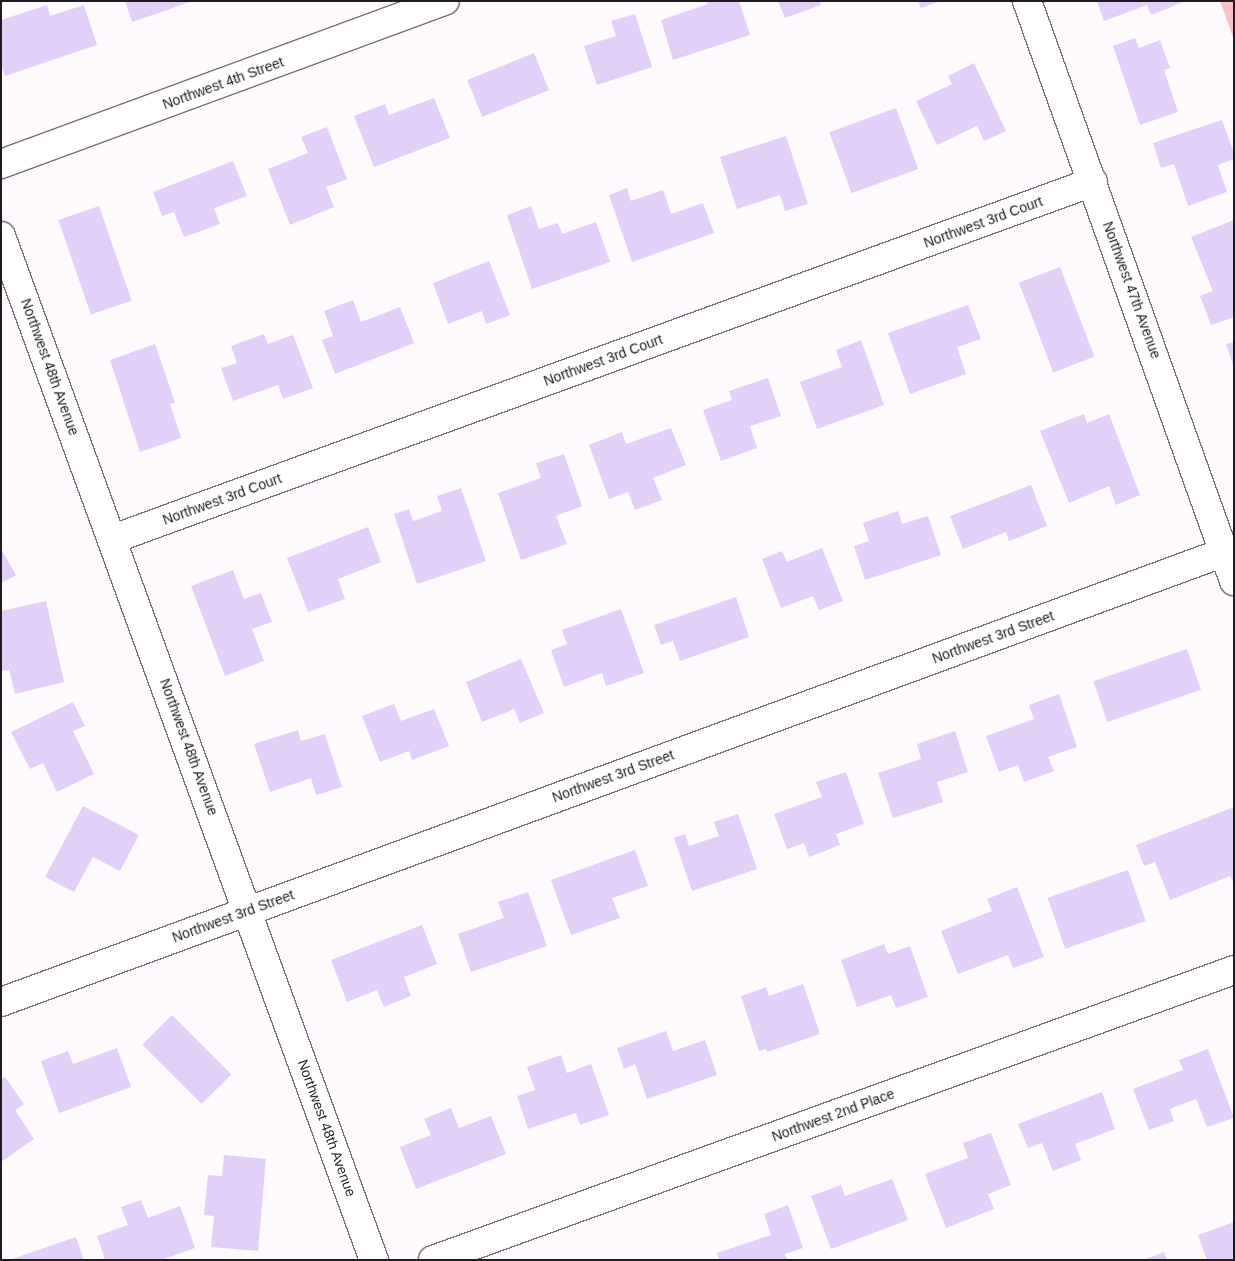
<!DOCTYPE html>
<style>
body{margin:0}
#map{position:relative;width:1235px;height:1261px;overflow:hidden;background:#fefafd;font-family:Arial,sans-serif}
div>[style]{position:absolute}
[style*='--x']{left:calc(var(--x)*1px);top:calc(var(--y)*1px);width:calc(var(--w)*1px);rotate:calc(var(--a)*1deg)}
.green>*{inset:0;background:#fec0c6}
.building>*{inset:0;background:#e2d0f8;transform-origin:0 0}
.roads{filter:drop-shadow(1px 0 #7c6d7c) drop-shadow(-1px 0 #7c6d7c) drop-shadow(0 1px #7c6d7c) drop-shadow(0 -1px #7c6d7c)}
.minor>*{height:28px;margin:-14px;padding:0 14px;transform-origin:14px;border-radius:14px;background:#fff}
span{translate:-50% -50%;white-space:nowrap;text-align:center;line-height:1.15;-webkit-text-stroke:4px #fff;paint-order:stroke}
.street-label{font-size:14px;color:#211a20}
.frame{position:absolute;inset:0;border:2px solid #211a20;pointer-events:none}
</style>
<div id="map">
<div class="green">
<div style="clip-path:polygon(1220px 1px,1234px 1px,1234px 40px)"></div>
</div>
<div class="building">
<div style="clip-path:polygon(125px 1px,190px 1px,190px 2px,132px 22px)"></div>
<div style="clip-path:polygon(707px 1px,739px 1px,750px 35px,673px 60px,661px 20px,708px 4px)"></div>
<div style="clip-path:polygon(778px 1px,820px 1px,821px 5px,785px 18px)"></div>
<div style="clip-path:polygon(918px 1px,938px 1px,938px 2px,921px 8px)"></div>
<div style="clip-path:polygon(1097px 1px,1186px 1px,1151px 15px,1147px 5px,1104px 21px)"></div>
<div style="clip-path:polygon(47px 5px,50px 16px,84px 5px,97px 45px,5px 76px,1px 63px,1px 20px)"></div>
<div style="clip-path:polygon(635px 14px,652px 67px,597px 85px,584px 46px,616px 36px,611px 21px)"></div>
<div style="clip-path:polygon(1135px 38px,1139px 48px,1160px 40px,1170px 68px,1164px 70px,1178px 112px,1140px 125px,1113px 46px)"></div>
<div style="left:534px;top:53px;width:40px;height:72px;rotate:68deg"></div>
<div style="clip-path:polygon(974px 63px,1006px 131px,984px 141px,977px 126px,937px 145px,916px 101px,952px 84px,948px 76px)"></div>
<div style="clip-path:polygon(434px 98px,450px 138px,374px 167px,354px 116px,385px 104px,389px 115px)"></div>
<div style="left:896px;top:108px;width:65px;height:71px;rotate:70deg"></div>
<div style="clip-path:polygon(1222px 120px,1234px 153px,1234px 159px,1218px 165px,1227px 192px,1188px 206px,1174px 164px,1161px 168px,1153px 143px)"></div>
<div style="clip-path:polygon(327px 127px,347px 179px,326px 187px,334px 207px,290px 225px,268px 169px,308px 153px,301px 137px)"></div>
<div style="clip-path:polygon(786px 136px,808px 204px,785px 211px,780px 195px,737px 209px,720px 157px)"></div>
<div style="clip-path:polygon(233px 161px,247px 196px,214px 208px,220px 224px,184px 237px,174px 212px,162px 216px,153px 192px)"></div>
<div style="clip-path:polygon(627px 188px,631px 201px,663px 190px,671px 214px,703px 203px,714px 233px,632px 262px,609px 195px)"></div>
<div style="left:99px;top:206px;width:100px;height:43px;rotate:71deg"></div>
<div style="clip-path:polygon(531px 206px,539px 229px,558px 223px,562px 234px,596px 222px,610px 262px,532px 289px,507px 215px)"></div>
<div style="clip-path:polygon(1234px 220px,1234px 317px,1211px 325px,1200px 296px,1213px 291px,1191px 237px)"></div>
<div style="clip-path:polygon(489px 261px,510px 315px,486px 324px,482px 311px,448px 324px,433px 283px)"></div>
<div style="left:1060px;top:267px;width:96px;height:44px;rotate:69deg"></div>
<div style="clip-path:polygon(353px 300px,361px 322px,400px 307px,414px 343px,335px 374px,322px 340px,333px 336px,324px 311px)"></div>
<div style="clip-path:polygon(968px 305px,981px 339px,957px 347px,966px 374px,910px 394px,888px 333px)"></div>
<div style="clip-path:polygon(264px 334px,268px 344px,293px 335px,313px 388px,283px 399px,278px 385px,233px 401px,221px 368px,237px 363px,231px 346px)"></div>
<div style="clip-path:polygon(861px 340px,884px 405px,817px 429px,800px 382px,842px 367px,836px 350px)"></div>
<div style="clip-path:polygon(1234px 342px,1234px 365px,1233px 365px,1226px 344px)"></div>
<div style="clip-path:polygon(155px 344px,175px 403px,170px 404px,181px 438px,140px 452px,110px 360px)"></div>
<div style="clip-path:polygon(768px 378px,781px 416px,750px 426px,757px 448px,721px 461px,703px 410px,732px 400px,729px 391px)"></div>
<div style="clip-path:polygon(1084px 414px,1087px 423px,1109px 414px,1140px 495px,1116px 505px,1109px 486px,1069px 503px,1040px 431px)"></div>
<div style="clip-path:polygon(671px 428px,686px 465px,653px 478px,662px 500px,635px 510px,628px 492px,609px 499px,589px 445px,622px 432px,626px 444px)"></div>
<div style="clip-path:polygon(564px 454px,582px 506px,556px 516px,567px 544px,521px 560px,498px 493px,541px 478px,536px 463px)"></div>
<div style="clip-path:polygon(1031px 485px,1047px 526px,1009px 541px,1006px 532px,963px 549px,950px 516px)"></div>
<div style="clip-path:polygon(461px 488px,486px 561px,417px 584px,394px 514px,409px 509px,413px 521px,442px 511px,437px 496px)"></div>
<div style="clip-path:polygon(898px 511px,902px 524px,928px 516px,941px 555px,865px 580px,854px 546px,869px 541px,863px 523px)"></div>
<div style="clip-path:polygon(368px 527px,381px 562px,338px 579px,345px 599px,308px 612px,287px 558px)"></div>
<div style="clip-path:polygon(822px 548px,843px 601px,819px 610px,813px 596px,781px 608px,762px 559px,782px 551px,787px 562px)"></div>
<div style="clip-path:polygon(1px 549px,16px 575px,1px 583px)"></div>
<div style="clip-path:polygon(233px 570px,244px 599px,261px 593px,272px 622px,252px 629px,264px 661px,225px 676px,191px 586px)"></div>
<div style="clip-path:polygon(736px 597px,749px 637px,680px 661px,673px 641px,661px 645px,654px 625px)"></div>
<div style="clip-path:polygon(46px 601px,64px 682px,15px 694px,9px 670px,1px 671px,1px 611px)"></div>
<div style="clip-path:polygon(621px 609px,644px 673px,606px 686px,602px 673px,564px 687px,551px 650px,567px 644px,562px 630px)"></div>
<div style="left:1187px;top:649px;width:43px;height:99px;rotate:71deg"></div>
<div style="clip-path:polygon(521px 659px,544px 713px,520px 723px,514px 709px,482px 722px,466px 682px)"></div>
<div style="clip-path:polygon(1059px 694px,1077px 747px,1048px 757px,1054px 771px,1024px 782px,1018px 765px,999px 772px,986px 736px,1034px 719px,1029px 705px)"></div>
<div style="clip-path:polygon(73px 702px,85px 726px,73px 731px,94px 774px,57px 792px,43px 763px,30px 769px,11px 732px)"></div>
<div style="clip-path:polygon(394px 704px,401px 721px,434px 709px,449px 746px,412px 760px,409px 751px,380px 762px,362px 716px)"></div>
<div style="clip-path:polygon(298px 730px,301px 741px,325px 734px,342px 787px,316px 795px,311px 778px,270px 792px,254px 744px)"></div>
<div style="clip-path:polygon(955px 731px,968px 772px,937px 782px,943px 802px,893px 818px,878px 773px,921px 759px,917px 744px)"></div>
<div style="clip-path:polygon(846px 772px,864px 824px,836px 834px,840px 845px,809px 857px,804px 843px,787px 849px,774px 814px,822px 797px,816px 782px)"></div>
<div style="clip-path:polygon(83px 806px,139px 835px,120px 871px,93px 857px,74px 892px,45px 877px)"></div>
<div style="clip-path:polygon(1234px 807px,1234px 884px,1230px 876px,1170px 900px,1155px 862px,1144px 866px,1136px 845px)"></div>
<div style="clip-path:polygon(738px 814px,757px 869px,692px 891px,674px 838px,685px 834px,689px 846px,719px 836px,714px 822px)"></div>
<div style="clip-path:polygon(635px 850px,648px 886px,612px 898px,620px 918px,571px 935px,551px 880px)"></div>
<div style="left:1128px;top:870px;width:54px;height:85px;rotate:71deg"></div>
<div style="clip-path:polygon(1017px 887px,1044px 957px,1013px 968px,1008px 955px,958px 974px,941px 931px,992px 911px,987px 899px)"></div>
<div style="clip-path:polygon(528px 892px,547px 946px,471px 972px,458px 934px,504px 918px,498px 902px)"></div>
<div style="clip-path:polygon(422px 925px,437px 964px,404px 977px,411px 996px,384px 1007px,377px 990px,347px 1002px,331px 960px)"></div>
<div style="clip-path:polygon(884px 944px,888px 954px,910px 946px,928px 997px,896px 1008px,891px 995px,857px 1007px,841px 960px)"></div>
<div style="clip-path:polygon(803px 984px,820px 1034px,767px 1052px,766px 1049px,759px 1051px,741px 996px,766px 987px,769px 996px)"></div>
<div style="left:172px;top:1015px;width:84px;height:42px;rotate:45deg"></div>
<div style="clip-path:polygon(666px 1031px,673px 1051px,705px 1040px,717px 1075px,647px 1099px,635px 1064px,624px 1069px,617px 1048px)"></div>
<div style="clip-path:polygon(117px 1048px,131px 1087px,59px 1113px,41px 1061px,68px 1051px,73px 1064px)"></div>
<div style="clip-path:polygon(1208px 1049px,1234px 1118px,1207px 1127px,1196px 1099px,1170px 1109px,1174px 1121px,1149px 1130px,1133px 1089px,1183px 1070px,1179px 1060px)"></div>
<div style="clip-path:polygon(561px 1055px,567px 1073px,591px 1064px,609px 1115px,580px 1125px,576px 1113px,528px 1129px,517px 1096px,535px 1090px,527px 1067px)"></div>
<div style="clip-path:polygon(5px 1077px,24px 1104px,15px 1110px,34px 1139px,1px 1162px,1px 1079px)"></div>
<div style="clip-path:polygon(1102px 1092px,1115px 1129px,1075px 1144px,1081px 1160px,1053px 1171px,1042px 1143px,1028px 1148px,1018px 1124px)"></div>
<div style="clip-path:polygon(451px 1108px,459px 1128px,491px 1116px,506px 1154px,416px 1189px,400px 1147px,431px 1135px,424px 1119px)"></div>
<div style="clip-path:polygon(991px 1133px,1011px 1185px,988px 1194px,994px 1209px,946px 1228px,925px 1174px,968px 1158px,963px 1143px)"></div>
<div style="clip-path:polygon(224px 1155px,266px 1159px,258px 1251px,211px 1247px,214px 1216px,204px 1215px,208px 1175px,222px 1176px)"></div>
<div style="clip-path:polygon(892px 1179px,908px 1220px,831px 1249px,811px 1196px,841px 1185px,845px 1196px)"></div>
<div style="clip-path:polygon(141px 1200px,148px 1218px,180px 1206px,195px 1248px,161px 1260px,105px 1260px,97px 1236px,128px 1225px,121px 1207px)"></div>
<div style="clip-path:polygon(788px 1205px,803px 1248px,785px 1254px,787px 1260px,719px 1260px,717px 1253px,771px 1235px,764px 1214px)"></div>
<div style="clip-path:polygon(1234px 1222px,1234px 1260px,1207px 1260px,1198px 1235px)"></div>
<div style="clip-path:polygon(76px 1237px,84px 1260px,12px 1260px,12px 1259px)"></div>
<div style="clip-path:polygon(1164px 1252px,1167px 1260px,1143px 1260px)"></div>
</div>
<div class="roads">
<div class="minor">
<div style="--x:1027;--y:1;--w:616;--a:70.36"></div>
<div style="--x:1;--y:164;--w:473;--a:-20.2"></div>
<div style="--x:1;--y:236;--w:1090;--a:69.99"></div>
<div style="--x:113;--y:539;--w:1043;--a:-20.02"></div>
<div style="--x:1;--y:1002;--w:1304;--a:-20.19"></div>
<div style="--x:433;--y:1260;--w:852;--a:-19.9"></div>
</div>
</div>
<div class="street-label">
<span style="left:223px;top:83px;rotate:-20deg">Northwest 4th Street</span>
<span style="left:983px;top:222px;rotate:-20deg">Northwest 3rd Court</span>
<span style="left:1132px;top:290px;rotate:70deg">Northwest 47th Avenue</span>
<span style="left:603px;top:360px;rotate:-20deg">Northwest 3rd Court</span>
<span style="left:50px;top:367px;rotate:70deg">Northwest 48th Avenue</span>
<span style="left:222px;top:499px;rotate:-20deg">Northwest 3rd Court</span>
<span style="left:993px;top:637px;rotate:-20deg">Northwest 3rd Street</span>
<span style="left:189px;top:747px;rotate:70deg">Northwest 48th Avenue</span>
<span style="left:613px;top:776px;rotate:-20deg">Northwest 3rd Street</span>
<span style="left:233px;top:916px;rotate:-20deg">Northwest 3rd Street</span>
<span style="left:833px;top:1115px;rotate:-20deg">Northwest 2nd Place</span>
<span style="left:327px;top:1128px;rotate:70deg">Northwest 48th Avenue</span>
</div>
<div class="frame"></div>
</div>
